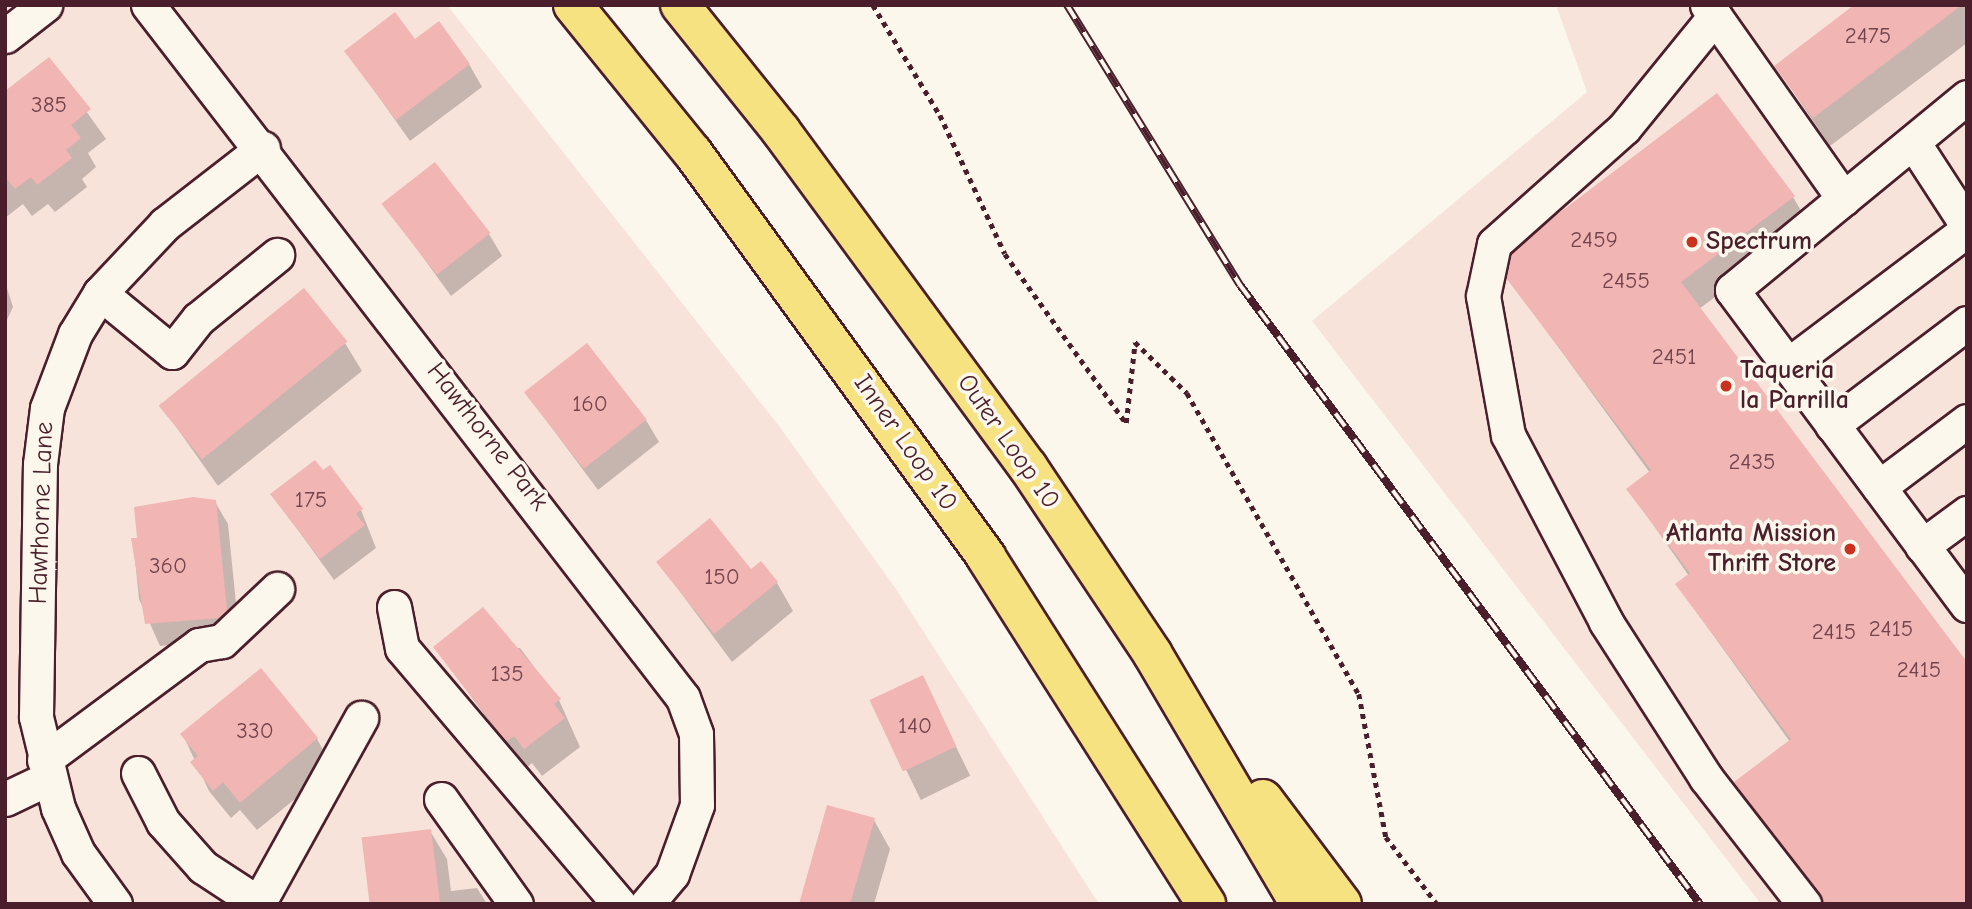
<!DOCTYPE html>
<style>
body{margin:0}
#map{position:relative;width:1972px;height:909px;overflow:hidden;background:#fbf7ec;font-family:"Comic Neue",sans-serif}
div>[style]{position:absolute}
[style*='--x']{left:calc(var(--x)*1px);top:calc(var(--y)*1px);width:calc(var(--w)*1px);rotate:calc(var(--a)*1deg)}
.built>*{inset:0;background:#f8e3db}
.shadow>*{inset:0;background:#0003;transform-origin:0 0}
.building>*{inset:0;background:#f1b5b3;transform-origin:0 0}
.path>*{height:4.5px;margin-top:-2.25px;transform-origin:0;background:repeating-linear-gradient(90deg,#4a1f2b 0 5px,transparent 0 10px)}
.roads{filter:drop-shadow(2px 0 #4a1f2b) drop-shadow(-2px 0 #4a1f2b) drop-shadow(0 2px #4a1f2b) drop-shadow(0 -2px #4a1f2b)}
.minor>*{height:33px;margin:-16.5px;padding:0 16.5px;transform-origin:16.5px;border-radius:16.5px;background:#fbf7ec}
.highway>*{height:38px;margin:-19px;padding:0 19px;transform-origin:19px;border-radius:19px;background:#f7e281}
.rail>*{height:8px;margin-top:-4px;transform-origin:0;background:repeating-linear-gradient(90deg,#fbf7ec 0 16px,#4a1f2b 0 32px);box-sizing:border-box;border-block:2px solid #4a1f2b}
.dots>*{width:19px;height:19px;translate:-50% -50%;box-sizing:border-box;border:4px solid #fbf7ec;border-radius:50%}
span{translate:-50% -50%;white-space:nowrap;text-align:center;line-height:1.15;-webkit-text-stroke:7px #fbf7ec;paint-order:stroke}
.number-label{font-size:23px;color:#74444d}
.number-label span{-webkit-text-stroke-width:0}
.poi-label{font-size:26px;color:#4a1f2b;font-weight:700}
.left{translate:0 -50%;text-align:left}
.right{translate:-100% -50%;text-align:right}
.street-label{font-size:26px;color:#4a1f2b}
.frame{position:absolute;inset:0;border:7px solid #4a1f2b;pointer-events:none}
</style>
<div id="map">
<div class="built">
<div style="clip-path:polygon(5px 5px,447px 5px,779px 426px,896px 589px,1099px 904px,5px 904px)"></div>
<div style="clip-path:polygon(1556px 5px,1967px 5px,1967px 904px,1761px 904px,1312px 321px,1587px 92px)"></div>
</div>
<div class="shadow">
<div style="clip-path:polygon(1857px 5px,1967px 5px,1967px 43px,1830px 146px,1776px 66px)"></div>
<div style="clip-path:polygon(415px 41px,469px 64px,482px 87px,410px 141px,346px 51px)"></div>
<div style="clip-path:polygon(49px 59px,106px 139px,88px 153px,96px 167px,82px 179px,87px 187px,55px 212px,48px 204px,32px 216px,23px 204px,5px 218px,5px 93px)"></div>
<div style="clip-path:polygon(1793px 197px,1810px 226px,1699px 309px,1967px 904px,1821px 904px,1753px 811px,1736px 783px,1790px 742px,1677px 585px,1689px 576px,1628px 489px,1650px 473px,1508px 278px)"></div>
<div style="clip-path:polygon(385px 205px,489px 234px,502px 256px,451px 296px)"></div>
<div style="clip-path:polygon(5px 282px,13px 307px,5px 324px)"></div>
<div style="clip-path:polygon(345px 343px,362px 371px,218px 486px,160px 404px)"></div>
<div style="clip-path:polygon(526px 393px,646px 420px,659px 442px,598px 490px)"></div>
<div style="clip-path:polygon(272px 494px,361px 510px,376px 548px,334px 580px)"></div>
<div style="clip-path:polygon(215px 502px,228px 524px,239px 633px,232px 639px,160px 646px,139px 599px,133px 540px)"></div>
<div style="clip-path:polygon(658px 562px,750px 572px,777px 583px,793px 611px,732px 662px)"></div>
<div style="clip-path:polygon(435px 648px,520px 648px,559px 700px,580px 747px,542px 776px,532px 763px,525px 769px)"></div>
<div style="left:922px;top:677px;width:110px;height:55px;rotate:64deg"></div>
<div style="clip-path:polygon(183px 735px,317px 739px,333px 768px,257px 830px,240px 810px,231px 818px,209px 791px)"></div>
<div style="clip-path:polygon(874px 820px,890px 849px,874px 904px,800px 904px)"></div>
<div style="clip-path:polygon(430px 831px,447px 859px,451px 891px,477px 888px,487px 904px,369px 904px)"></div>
</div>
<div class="building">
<div style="clip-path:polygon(1854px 5px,1962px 5px,1813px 118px,1774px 66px)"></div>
<div style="clip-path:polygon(395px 12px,415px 39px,439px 21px,470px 64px,396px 120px,344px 51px)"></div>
<div style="clip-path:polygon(49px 57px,91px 109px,71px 125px,81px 138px,66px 150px,72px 158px,37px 185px,31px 177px,15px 189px,5px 177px,5px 91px)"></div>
<div style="clip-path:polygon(1717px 93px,1795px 196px,1681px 282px,1967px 662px,1967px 904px,1823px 904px,1734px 782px,1791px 739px,1675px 584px,1690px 573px,1626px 489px,1651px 470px,1506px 278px,1512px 254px,1550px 220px)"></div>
<div style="left:435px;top:162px;width:90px;height:68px;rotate:52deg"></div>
<div style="left:304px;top:288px;width:69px;height:187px;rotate:51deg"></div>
<div style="left:587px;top:343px;width:97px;height:80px;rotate:52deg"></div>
<div style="clip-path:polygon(315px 460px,323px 470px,330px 465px,363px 509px,356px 514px,365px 525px,320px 559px,270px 494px)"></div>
<div style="clip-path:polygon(193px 497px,216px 500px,227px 610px,219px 618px,145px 624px,131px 538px,137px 538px,134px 507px)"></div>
<div style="clip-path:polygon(710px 518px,751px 569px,761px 561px,778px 582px,714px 634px,656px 562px)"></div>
<div style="clip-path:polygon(483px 607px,561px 699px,554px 704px,565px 718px,524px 749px,514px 736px,507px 741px,501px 735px,433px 647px)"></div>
<div style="clip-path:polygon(261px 668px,318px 738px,240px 803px,223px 782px,213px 791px,190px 762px,198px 756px,180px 734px)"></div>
<div style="left:923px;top:675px;width:79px;height:59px;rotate:65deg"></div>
<div style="clip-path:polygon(827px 805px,875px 818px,850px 904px,799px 904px)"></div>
<div style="left:431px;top:829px;width:76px;height:70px;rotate:83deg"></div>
</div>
<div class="path">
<div style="--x:873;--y:5;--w:129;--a:58.7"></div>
<div style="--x:940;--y:115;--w:153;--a:64.9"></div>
<div style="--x:1005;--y:254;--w:208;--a:54.4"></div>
<div style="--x:1126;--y:423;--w:81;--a:-83.7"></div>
<div style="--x:1135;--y:342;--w:73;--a:44.4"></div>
<div style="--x:1187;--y:393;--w:347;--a:60.3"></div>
<div style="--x:1359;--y:694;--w:146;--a:79.3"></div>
<div style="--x:1386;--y:837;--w:84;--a:52.7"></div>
</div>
<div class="roads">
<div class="minor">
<div style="--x:148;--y:5;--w:875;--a:52.33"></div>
<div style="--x:683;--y:698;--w:38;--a:70"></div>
<div style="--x:696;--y:734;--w:71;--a:89.2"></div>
<div style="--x:697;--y:805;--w:73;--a:109.9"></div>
<div style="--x:672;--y:874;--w:39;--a:130"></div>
<div style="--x:1707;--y:5;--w:237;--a:54.8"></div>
<div style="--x:1715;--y:16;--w:144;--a:129.1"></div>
<div style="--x:1624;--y:128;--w:174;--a:138.3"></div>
<div style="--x:1494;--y:244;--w:53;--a:101.9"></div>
<div style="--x:1483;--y:296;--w:141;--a:79.8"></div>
<div style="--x:1508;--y:435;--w:211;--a:62.3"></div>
<div style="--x:1606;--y:622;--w:185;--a:57.3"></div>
<div style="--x:1706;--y:778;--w:160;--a:52.1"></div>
<div style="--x:5;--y:36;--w:51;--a:-37.8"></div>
<div style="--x:1967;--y:97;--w:304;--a:140.6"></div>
<div style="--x:1732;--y:290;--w:393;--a:53.3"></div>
<div style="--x:1913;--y:142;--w:99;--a:57"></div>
<div style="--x:100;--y:293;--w:93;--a:39.3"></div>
<div style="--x:172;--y:352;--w:42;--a:-51.8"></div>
<div style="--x:198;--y:319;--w:102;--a:-39"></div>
<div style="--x:1788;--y:365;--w:224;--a:-37"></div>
<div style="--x:1832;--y:425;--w:169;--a:-37.1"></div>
<div style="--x:1879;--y:487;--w:110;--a:-36.9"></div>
<div style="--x:1922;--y:546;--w:56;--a:-36.3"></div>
<div style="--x:394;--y:607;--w:42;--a:79"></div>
<div style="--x:402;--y:648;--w:336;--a:49.7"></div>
<div style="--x:44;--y:760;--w:193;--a:-36.6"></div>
<div style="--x:199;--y:645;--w:23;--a:-10"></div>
<div style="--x:222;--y:641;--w:76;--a:-43.4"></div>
<div style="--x:138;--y:773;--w:55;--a:63"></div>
<div style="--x:163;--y:822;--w:60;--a:48.4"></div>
<div style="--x:203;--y:867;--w:66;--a:33.2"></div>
<div style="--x:5;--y:799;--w:49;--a:-25.5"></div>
<div style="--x:441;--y:799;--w:129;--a:54.5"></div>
<div style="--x:115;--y:904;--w:63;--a:-126"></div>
<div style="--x:78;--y:853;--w:49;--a:-114"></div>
<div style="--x:58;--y:808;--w:94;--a:-103.6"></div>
<div style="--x:36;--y:717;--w:253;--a:-89.1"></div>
<div style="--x:40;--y:464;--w:56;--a:-82.9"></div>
<div style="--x:47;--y:408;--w:79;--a:-69.3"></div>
<div style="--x:75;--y:334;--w:48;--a:-58.6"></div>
<div style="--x:100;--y:293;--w:95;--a:-46.7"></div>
<div style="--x:165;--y:224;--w:124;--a:-37.8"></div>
<div style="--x:258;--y:904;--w:213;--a:-61"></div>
</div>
<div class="highway">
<div style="--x:573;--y:5;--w:191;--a:51"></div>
<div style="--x:693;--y:153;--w:499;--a:54"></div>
<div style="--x:986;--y:557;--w:411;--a:57.6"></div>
<div style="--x:680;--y:5;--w:161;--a:51.3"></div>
<div style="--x:781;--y:131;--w:417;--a:53.7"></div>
<div style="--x:1028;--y:467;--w:224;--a:56.3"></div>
<div style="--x:1152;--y:653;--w:291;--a:59.5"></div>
<div style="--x:1263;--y:799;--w:131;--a:53"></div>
</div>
</div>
<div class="rail">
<div style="--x:1067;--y:5;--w:329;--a:58.3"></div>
<div style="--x:1240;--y:285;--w:771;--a:53.38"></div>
</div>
<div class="dots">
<div style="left:1692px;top:242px;background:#c8321e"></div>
<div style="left:1726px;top:386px;background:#c8321e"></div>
<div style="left:1850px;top:549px;background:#c8321e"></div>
</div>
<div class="number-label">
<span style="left:1868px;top:36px">2475</span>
<span style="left:49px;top:105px">385</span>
<span style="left:1594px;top:240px">2459</span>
<span style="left:1626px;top:281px">2455</span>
<span style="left:1674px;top:357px">2451</span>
<span style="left:590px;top:404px">160</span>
<span style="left:1752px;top:462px">2435</span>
<span style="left:311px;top:500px">175</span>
<span style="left:168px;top:566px">360</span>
<span style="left:722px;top:577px">150</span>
<span style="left:1891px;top:629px">2415</span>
<span style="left:1834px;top:632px">2415</span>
<span style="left:1919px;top:670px">2415</span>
<span style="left:507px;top:674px">135</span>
<span style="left:915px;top:726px">140</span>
<span style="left:255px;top:731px">330</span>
</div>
<div class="poi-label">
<span class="left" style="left:1706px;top:242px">Spectrum</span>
<span class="left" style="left:1740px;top:386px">Taqueria<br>la Parrilla</span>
<span class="right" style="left:1836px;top:549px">Atlanta Mission<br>Thrift Store</span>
</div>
<div class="street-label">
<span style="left:487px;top:437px;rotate:52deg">Hawthorne Park</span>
<span style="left:1008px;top:442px;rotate:55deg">Outer Loop 10</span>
<span style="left:905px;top:443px;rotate:55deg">Inner Loop 10</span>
<span style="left:42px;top:513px;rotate:-88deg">Hawthorne Lane</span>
</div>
<div class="frame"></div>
</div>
